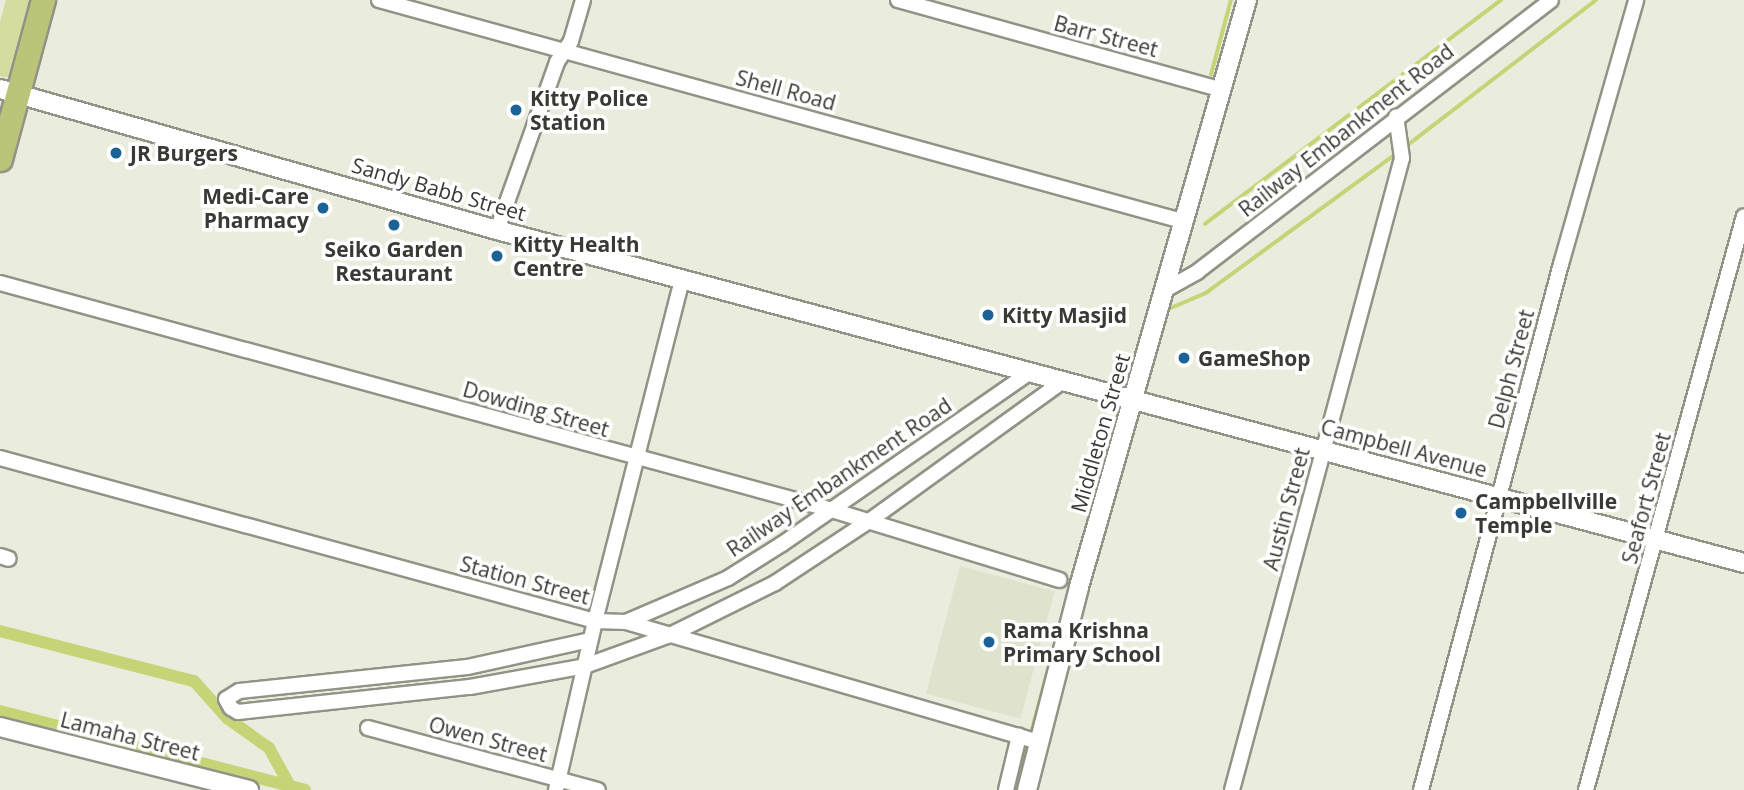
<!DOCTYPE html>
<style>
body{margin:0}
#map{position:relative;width:1744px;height:790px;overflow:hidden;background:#eaedde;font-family:"Open Sans",sans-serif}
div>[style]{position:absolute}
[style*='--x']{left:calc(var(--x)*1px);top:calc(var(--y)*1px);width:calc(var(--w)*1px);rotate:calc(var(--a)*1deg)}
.built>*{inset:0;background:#dfe3cd;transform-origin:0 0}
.green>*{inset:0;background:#d4dd9f}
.stream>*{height:3.5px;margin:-1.75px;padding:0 1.75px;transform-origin:1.75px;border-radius:1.75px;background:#c7d377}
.canal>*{height:12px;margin:-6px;padding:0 6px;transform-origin:6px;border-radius:6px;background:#c7d377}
.roads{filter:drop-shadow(2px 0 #919386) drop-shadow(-2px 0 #919386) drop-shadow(0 2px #919386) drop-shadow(0 -2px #919386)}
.minor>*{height:14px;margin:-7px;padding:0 7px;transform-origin:7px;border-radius:7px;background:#fff}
.tertiary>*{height:18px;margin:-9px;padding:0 9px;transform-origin:9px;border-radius:9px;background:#fff}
.primary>*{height:23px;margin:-11.5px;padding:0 11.5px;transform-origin:11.5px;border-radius:11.5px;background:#bcc47a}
.dots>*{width:19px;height:19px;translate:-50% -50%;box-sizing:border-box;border:4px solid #fff;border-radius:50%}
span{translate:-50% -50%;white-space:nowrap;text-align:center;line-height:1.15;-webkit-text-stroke:7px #fff;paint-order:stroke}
.street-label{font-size:21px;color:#393a34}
.poi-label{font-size:21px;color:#393a34;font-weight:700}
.left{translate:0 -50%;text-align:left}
.right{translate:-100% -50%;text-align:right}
</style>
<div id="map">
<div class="built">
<div style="left:960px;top:566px;width:98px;height:132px;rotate:15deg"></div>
</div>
<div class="green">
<div style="clip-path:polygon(6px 0,31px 0,9px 78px,0 76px,0 21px)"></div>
</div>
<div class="stream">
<div style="--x:1211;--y:75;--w:78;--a:-75.1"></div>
<div style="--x:1404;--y:148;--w:242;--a:-37.6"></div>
<div style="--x:1205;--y:224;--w:371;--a:-37.1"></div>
<div style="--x:1164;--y:311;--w:46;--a:-23.2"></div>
<div style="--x:1206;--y:293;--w:237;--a:-36.2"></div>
<div style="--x:1141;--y:341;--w:23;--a:-72"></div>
<div style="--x:1128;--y:374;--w:15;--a:-62"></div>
<div style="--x:1078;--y:558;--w:153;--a:-74.4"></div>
<div style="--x:1030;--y:737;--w:143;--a:-75"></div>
<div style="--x:1016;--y:790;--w:47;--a:-75.1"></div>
</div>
<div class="canal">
<div style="--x:0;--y:631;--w:200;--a:14.5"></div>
<div style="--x:194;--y:681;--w:50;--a:48.3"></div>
<div style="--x:227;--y:718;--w:52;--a:35.5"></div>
<div style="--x:269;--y:748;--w:43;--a:61.1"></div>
<div style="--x:0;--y:711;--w:315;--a:14.5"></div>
</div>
<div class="roads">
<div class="minor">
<div style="--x:379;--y:0;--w:833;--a:15.39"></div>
<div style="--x:898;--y:0;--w:337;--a:15.5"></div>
<div style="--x:497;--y:230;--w:178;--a:-70.3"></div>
<div style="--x:557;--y:62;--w:25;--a:-56"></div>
<div style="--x:571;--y:41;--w:43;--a:-73.7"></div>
<div style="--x:0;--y:283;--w:862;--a:15.26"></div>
<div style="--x:832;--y:510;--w:238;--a:17.1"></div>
<div style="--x:1165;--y:290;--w:37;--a:-29"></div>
<div style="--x:1197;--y:272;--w:446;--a:-37.5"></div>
<div style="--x:0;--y:458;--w:617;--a:15.32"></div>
<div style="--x:595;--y:621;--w:31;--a:2"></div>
<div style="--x:626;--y:622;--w:430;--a:16.2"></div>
<div style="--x:0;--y:556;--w:9;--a:18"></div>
<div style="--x:626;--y:622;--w:111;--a:-23.3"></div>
<div style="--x:728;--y:578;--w:64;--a:-32.2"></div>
<div style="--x:782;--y:544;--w:302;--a:-34.7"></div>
<div style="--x:590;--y:640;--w:126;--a:167.6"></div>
<div style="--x:467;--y:667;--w:229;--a:174"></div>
<div style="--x:239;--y:691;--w:15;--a:148"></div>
<div style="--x:226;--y:699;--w:10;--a:61"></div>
<div style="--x:231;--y:708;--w:8;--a:30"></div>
<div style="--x:238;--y:712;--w:233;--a:-6.2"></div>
<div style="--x:470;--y:687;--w:117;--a:-10.3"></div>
<div style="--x:585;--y:666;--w:90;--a:-20"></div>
<div style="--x:670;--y:635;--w:117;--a:-26.3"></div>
<div style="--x:775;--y:583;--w:113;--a:-33.4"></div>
<div style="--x:869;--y:521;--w:239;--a:-35.8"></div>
<div style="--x:368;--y:728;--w:238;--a:15.1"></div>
<div style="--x:556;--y:790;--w:173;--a:-77"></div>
<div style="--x:595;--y:621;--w:352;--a:-75.7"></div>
<div style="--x:1006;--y:790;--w:56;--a:-76.5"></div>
<div style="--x:1232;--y:790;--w:654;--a:-74.94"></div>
<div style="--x:1402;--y:158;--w:42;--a:-98.1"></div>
<div style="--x:1421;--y:790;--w:544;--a:-75.1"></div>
<div style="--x:1561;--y:264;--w:274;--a:-74.1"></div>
<div style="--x:1586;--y:790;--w:595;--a:-74.61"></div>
</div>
<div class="tertiary">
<div style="--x:0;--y:89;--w:517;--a:15.84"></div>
<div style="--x:497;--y:230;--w:1291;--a:14.95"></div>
<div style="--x:0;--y:727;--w:257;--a:14.2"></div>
<div style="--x:1027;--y:790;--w:210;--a:-75.6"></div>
<div style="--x:1079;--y:587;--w:611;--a:-74.03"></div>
</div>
<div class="primary">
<div style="--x:0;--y:159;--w:165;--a:-74.9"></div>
</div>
</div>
<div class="dots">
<div style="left:516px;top:110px;background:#1b6296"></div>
<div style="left:116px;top:153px;background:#1b6296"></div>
<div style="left:323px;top:208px;background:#1b6296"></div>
<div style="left:394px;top:225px;background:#1b6296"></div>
<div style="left:497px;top:256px;background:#1b6296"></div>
<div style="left:988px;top:315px;background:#1b6296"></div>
<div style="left:1184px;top:358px;background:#1b6296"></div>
<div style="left:1461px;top:513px;background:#1b6296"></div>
<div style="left:989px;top:642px;background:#1b6296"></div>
</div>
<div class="street-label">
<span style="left:1106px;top:36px;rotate:15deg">Barr Street</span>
<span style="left:786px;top:90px;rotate:15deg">Shell Road</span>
<span style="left:1346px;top:130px;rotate:-38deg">Railway Embankment Road</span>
<span style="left:439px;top:189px;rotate:16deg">Sandy Babb Street</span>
<span style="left:1511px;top:369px;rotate:-75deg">Delph Street</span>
<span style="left:536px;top:409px;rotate:16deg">Dowding Street</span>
<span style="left:1100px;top:433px;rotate:-74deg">Middleton Street</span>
<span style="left:1404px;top:448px;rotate:15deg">Campbell Avenue</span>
<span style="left:839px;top:477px;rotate:-34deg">Railway Embankment Road</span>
<span style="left:1646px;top:498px;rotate:-75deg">Seafort Street</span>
<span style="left:1286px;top:509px;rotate:-75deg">Austin Street</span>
<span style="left:525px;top:580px;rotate:15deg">Station Street</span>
<span style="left:130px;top:736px;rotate:14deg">Lamaha Street</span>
<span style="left:488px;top:739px;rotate:15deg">Owen Street</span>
</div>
<div class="poi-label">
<span class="left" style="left:530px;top:110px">Kitty Police<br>Station</span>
<span class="left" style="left:130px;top:153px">JR Burgers</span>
<span class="right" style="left:309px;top:208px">Medi-Care<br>Pharmacy</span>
<span class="left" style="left:513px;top:256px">Kitty Health<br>Centre</span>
<span style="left:394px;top:261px">Seiko Garden<br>Restaurant</span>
<span class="left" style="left:1002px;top:315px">Kitty Masjid</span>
<span class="left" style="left:1198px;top:358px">GameShop</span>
<span class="left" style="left:1475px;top:513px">Campbellville<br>Temple</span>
<span class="left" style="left:1003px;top:642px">Rama Krishna<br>Primary School</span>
</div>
</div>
